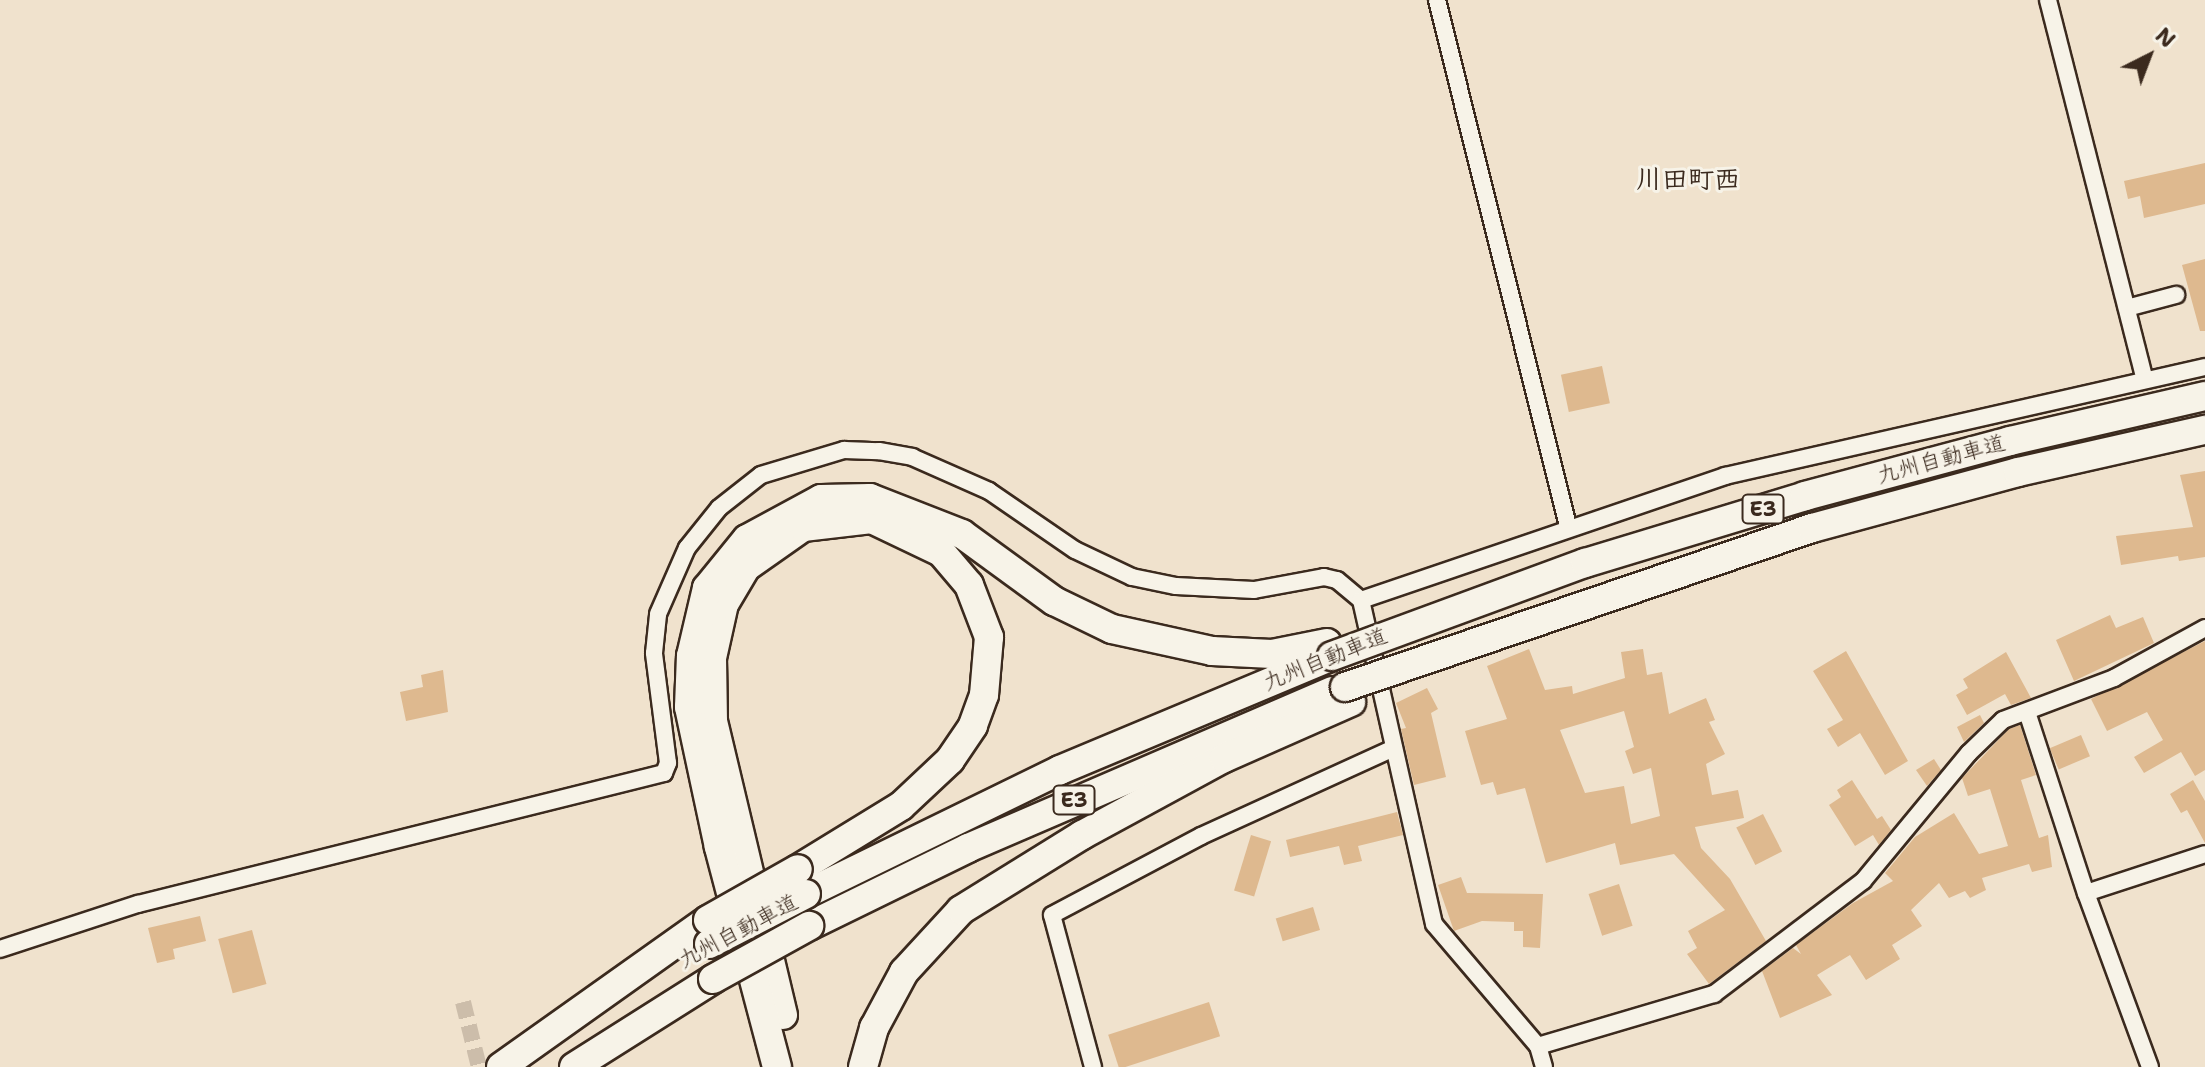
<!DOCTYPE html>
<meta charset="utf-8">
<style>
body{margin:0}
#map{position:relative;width:2205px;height:1067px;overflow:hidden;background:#f0e2cd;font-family:"Shantell Sans","Klee One",sans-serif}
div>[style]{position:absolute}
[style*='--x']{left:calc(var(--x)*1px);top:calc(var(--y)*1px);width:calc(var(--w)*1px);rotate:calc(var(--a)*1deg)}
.building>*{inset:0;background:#deb98f;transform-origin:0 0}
.minor-tunnel>*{height:16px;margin-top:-8px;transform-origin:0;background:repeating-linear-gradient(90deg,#ccbdaa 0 16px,transparent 0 24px)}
.roads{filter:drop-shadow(2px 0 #3b2a1e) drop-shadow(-2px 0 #3b2a1e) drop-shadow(0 2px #3b2a1e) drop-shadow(0 -2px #3b2a1e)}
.minor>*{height:16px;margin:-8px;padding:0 8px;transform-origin:8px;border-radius:8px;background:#f7f3e8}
.motorway>*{height:28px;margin:-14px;padding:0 14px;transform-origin:14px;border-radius:14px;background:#f7f3e8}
.bridges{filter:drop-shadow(2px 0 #3b2a1e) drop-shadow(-2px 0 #3b2a1e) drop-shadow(0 2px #3b2a1e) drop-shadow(0 -2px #3b2a1e)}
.motorway-bridge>*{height:28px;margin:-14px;padding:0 14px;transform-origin:14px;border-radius:14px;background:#f7f3e8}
span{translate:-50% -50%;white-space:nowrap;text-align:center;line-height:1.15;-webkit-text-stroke:6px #f7f3e8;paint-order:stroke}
.shield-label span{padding:2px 6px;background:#f7f3e8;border:2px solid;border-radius:6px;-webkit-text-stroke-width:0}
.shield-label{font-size:20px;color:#3b2a1e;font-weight:700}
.street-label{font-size:22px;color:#3b2a1e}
.quarter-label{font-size:26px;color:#3b2a1e;font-weight:700}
.north{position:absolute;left:2109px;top:16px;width:80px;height:80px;-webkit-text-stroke:6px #f7f3e8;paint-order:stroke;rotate:42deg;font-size:22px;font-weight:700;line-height:32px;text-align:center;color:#3b2a1e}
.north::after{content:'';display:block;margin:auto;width:28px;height:36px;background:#3b2a1e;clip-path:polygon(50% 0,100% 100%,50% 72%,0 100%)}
</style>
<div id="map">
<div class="building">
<div style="clip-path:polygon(2205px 163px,2205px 204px,2144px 218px,2140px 196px,2128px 199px,2124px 181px)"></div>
<div style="clip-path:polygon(2205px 259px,2205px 331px,2200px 331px,2182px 265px)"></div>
<div style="left:1602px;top:366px;width:38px;height:42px;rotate:78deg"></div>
<div style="clip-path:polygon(2205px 471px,2205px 557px,2179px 561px,2178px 556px,2121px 565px,2116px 536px,2193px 527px,2180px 475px)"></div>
<div style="clip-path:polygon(2110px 615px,2116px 628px,2143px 617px,2154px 643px,2074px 681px,2056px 640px)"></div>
<div style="clip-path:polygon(2205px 641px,2205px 770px,2195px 776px,2181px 752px,2144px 773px,2134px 757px,2163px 740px,2147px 712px,2107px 731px,2091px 699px)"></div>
<div style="clip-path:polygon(evenodd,1529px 649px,1545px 690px,1572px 686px,1573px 694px,1625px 678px,1621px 652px,1643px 649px,1647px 675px,1662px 672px,1669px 714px,1706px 698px,1715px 720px,1709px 722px,1725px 754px,1706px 764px,1712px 795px,1738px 790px,1744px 818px,1695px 827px,1701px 848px,1730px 879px,1766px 941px,1709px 984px,1687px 954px,1697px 948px,1688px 931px,1725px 910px,1674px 854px,1620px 865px,1615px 843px,1546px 863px,1525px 788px,1497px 795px,1493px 782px,1481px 785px,1465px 731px,1507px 719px,1487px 666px,1529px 649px,1624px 711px,1634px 747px,1625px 751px,1633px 774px,1651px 768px,1660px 816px,1631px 824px,1624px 786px,1585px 793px,1560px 730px,1624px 711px)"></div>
<div style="clip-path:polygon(1846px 651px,1908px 761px,1885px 775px,1860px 733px,1838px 747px,1827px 729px,1843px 720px,1813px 671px)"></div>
<div style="clip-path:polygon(2006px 652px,2031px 698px,2011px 705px,2005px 694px,1967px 715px,1956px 695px,1968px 688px,1963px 679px)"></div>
<div style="clip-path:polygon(443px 670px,448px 712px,406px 721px,400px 692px,423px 687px,421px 675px)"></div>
<div style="clip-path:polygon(1427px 688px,1438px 709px,1431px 713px,1446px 777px,1414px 785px,1401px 729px,1406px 728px,1396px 703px)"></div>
<div style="clip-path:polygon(1980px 715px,1984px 723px,1964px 742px,1957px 727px)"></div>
<div style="clip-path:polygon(2020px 725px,2036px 775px,2021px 780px,2039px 838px,2048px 835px,2052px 867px,2032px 872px,2029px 864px,1982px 878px,1986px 890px,1970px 898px,1965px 891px,1949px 898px,1939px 883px,1911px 910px,1922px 926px,1892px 945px,1900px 959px,1866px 980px,1850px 955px,1817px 975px,1832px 995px,1780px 1018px,1762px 971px,1793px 948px,1801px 954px,1796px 945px,1853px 903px,1893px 881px,1885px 873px,1915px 837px,1954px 813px,1979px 854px,2008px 846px,1990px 789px,1968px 796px,1962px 778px,2009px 729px)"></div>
<div style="left:2081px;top:735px;width:23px;height:34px;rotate:67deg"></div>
<div style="clip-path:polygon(1934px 759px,1941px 770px,1927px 786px,1916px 770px)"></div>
<div style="clip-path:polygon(1852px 780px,1877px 819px,1882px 816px,1891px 830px,1879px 845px,1873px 835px,1855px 846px,1829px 805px,1841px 797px,1837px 790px)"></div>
<div style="clip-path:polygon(2193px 780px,2205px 801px,2205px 843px,2187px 810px,2181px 813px,2170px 794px)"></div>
<div style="clip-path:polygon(1397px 812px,1403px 835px,1358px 846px,1362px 861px,1344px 865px,1339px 846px,1290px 857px,1286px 840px)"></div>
<div style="left:1763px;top:814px;width:42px;height:30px;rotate:63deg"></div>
<div style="left:1251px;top:835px;width:21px;height:58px;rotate:17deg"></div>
<div style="clip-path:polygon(1461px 877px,1467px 893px,1543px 894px,1540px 948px,1523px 947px,1523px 931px,1514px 931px,1514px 922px,1482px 921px,1454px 931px,1438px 885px)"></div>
<div style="left:1619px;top:884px;width:44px;height:32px;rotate:72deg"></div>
<div style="left:1313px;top:907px;width:24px;height:39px;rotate:73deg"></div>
<div style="clip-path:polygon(200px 916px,206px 941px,173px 949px,175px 959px,157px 963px,148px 928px)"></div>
<div style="left:252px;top:930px;width:56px;height:35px;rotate:75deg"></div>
<div style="left:1209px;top:1002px;width:36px;height:106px;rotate:72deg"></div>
</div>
<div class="minor-tunnel">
<div style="--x:463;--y:1002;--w:67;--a:76.2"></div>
</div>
<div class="roads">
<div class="minor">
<div style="--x:1437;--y:0;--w:542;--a:76.02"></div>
<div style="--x:2048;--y:0;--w:392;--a:75.7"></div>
<div style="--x:2127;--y:308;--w:51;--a:-14.9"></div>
<div style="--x:1361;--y:600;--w:385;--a:-18.8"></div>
<div style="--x:1725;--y:476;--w:492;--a:-12.8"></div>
<div style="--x:2028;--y:715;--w:187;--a:72"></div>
<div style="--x:0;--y:949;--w:145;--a:-18.1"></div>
<div style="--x:138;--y:904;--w:542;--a:-13.98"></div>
<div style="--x:664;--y:773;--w:11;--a:-68"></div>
<div style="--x:668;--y:763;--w:111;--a:-97.3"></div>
<div style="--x:654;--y:653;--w:39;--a:-84"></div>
<div style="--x:658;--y:614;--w:72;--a:-66.3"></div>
<div style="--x:687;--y:548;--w:51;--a:-51.3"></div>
<div style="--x:719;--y:508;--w:53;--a:-38.2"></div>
<div style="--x:761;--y:475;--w:87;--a:-16.8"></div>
<div style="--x:844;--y:450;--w:35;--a:2"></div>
<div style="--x:879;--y:451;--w:34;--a:10"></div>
<div style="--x:912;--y:457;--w:84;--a:23.8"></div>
<div style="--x:989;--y:491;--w:104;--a:34.5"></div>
<div style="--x:1075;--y:550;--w:63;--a:25.3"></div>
<div style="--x:1132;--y:577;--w:45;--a:11.6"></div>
<div style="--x:1176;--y:586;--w:78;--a:2.9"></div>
<div style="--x:1254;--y:590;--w:71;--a:-10.5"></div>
<div style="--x:1324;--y:577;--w:13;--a:13"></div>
<div style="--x:1337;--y:580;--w:31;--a:40"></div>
<div style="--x:1361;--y:600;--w:332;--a:77.3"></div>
<div style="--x:1434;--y:924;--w:160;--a:49.6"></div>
<div style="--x:1538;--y:1046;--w:22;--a:74"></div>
<div style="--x:1538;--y:1046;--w:184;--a:-16.5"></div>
<div style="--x:1714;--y:994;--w:187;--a:-37.2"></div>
<div style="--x:1863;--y:881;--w:166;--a:-50.4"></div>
<div style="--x:1969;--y:753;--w:47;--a:-44.1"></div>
<div style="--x:2003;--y:720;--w:119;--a:-20.7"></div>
<div style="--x:2114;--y:678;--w:104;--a:-28.8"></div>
<div style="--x:1093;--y:1067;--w:157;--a:-105.1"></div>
<div style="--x:1052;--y:915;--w:169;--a:-27.9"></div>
<div style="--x:1201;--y:836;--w:212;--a:-24.5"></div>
<div style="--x:2150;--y:1067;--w:185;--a:-110.2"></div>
<div style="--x:2086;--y:893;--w:125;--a:-18.1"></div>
</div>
<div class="motorway">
<div style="--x:806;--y:894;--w:283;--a:-26"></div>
<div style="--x:1060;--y:770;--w:295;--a:-22.7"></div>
<div style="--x:809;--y:926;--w:177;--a:-26.1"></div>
<div style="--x:968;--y:848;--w:397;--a:-23.3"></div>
<div style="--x:783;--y:1015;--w:301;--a:-103.4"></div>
<div style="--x:713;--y:722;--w:64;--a:-90.9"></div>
<div style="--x:712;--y:658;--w:55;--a:-77.5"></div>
<div style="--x:724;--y:604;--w:43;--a:-59.3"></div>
<div style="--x:746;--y:567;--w:70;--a:-35.1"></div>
<div style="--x:803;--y:527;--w:69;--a:-6.6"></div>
<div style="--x:872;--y:519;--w:76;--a:25.6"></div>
<div style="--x:941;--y:552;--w:43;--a:49.7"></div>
<div style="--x:969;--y:585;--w:56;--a:69"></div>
<div style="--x:989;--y:637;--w:58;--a:94.9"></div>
<div style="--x:984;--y:695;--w:33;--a:110"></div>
<div style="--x:973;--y:726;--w:41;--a:124.1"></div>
<div style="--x:950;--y:760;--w:67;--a:136.8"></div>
<div style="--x:901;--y:806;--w:121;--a:148.5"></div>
<div style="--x:501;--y:1067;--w:254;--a:-35.4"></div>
<div style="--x:574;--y:1067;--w:165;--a:-32.3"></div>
<div style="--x:777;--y:1067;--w:228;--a:-104.8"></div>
<div style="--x:719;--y:847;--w:143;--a:-102.1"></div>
<div style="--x:689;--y:707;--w:51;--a:-87.8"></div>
<div style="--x:691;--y:656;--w:70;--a:-76.8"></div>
<div style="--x:707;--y:588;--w:63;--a:-50.8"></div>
<div style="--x:747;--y:539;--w:84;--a:-28.4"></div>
<div style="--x:821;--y:499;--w:49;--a:-1.2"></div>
<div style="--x:870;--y:498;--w:99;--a:21.4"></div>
<div style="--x:962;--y:534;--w:114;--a:36.1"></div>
<div style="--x:1054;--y:601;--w:64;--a:25.8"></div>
<div style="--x:1112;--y:629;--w:102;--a:12.4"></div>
<div style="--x:1212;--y:651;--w:60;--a:2.9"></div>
<div style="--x:1272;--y:654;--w:56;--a:-11.3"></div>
<div style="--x:863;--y:1067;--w:41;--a:-74.2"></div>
<div style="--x:874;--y:1028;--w:64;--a:-61.8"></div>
<div style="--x:904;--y:972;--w:84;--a:-47.4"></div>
<div style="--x:961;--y:910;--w:142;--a:-31.8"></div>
<div style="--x:1082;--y:835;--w:162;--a:-28.5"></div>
<div style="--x:1224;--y:758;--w:139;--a:-23.8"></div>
</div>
</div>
<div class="bridges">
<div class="motorway-bridge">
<div style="--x:1332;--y:656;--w:270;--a:-20.2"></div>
<div style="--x:1585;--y:563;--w:230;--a:-16.9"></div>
<div style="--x:1805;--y:496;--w:212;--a:-15"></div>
<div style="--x:2010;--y:441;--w:200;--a:-13"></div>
<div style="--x:1345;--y:687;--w:493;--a:-18.8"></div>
<div style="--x:1812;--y:528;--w:213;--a:-15.2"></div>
<div style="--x:2018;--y:472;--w:192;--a:-12.7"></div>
<div style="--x:708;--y:920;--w:103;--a:-29.5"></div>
<div style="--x:709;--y:944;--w:109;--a:-27.3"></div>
<div style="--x:713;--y:979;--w:110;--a:-28.9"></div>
</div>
</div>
<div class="shield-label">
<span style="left:1763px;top:509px">E3</span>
<span style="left:1074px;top:800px">E3</span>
</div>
<div class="street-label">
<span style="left:1941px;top:459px;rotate:-15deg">九州自動車道</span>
<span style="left:1325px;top:659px;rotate:-22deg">九州自動車道</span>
<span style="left:738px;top:931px;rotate:-28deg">九州自動車道</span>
</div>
<div class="quarter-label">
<span style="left:1688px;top:179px">川田町西</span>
</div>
<div class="north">N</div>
</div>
